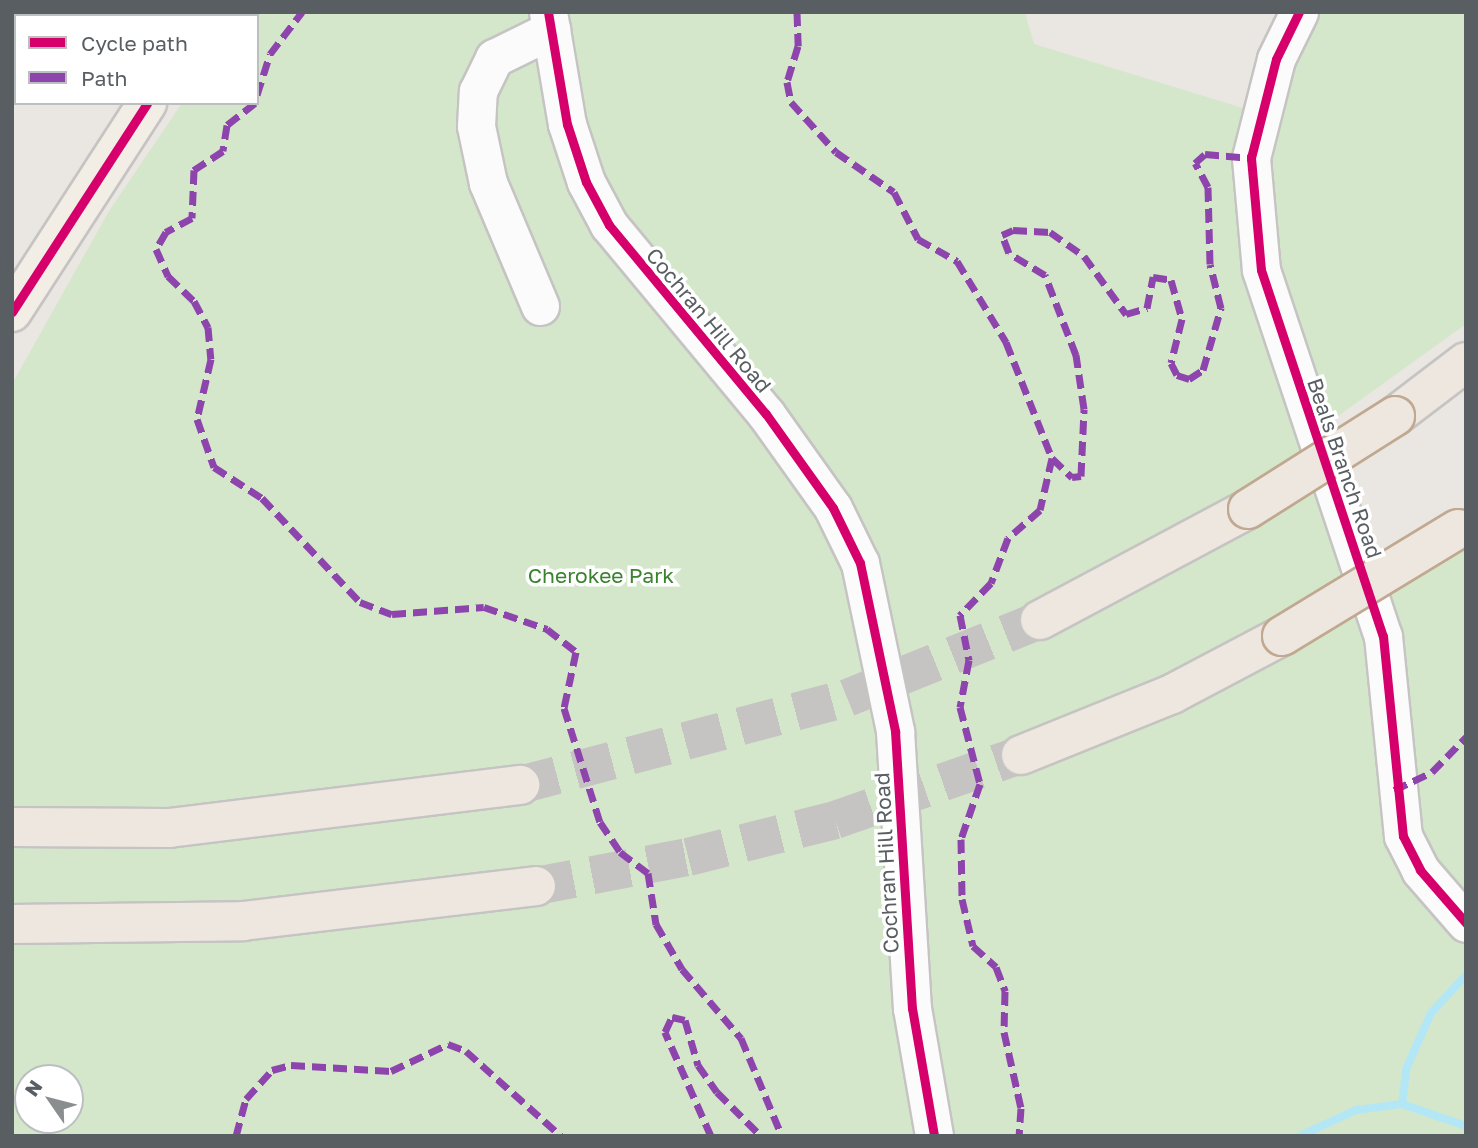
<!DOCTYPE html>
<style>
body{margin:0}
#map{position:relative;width:1478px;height:1148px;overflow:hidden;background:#eae6e2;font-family:"Golos Text",sans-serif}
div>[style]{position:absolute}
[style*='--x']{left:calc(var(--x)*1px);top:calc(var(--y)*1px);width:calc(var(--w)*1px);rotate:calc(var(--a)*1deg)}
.green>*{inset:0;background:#d4e7cb}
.stream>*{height:8px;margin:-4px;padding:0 4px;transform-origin:4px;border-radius:4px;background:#b4e7f6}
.highway-tunnel>*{height:38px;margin-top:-19px;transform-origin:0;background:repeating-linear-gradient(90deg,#c6c4c2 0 38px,transparent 0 57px)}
.roads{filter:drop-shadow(2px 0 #c5c4c3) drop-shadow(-2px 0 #c5c4c3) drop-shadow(0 2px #c5c4c3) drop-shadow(0 -2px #c5c4c3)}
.minor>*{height:37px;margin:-18.5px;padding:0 18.5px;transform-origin:18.5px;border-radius:18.5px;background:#fcfbfb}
.major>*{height:38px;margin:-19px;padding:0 19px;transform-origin:19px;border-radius:19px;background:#f2ede5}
.highway>*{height:38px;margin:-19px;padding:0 19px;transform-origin:19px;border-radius:19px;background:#eee7df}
.bridges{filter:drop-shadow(2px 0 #c1a890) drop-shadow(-2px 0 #c1a890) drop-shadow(0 2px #c1a890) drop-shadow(0 -2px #c1a890)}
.highway-bridge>*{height:38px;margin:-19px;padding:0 19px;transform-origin:19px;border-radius:19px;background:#eee7df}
.quiet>*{height:7px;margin-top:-3.5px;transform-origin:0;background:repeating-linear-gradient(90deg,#8e44ad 0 14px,transparent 0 21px)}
.cycleway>*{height:9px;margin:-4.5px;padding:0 4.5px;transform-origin:4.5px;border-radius:4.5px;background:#d6006c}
span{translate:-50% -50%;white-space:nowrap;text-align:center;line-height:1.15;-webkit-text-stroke:7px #fff;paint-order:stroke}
.street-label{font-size:21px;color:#585e62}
.park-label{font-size:21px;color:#3a832e}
.frame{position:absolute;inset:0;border:14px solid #585e62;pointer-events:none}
.legend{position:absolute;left:14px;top:14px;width:245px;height:91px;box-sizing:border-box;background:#fff;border:2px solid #bcbfc0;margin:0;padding:9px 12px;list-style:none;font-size:21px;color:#585e62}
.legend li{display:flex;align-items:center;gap:14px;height:35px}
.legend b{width:35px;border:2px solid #bcbfc0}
.north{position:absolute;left:14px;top:1064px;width:70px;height:70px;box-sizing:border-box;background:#fff;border:2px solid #bcbfc0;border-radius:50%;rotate:305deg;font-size:19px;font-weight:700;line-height:28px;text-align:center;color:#585e62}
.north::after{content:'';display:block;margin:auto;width:24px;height:32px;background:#8b8e8f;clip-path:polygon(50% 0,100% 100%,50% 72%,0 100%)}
</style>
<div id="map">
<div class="green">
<div style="clip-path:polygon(evenodd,244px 12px,1025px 12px,1034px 44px,1259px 113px,1317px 12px,1466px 12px,1466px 324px,1327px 424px,1303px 366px,1344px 599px,1466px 546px,1466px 1136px,12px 1136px,12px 384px,109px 211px,182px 103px,257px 103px,257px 16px,244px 12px,28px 1078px,70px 1078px,70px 1120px,28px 1120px,28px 1078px)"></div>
</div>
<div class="stream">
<div style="--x:1402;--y:1104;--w:35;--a:-83"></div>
<div style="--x:1406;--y:1069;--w:61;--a:-65.9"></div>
<div style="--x:1431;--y:1013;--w:52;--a:-47.4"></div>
<div style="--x:1300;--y:1136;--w:62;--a:-24.9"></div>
<div style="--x:1356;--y:1110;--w:46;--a:-7.4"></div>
<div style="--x:1402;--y:1104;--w:68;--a:19"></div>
</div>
<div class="highway-tunnel">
<div style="--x:520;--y:785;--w:338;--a:-14.9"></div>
<div style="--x:847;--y:698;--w:208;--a:-22"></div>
<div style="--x:536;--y:886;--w:155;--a:-10.8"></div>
<div style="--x:688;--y:857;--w:152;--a:-14.1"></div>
<div style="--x:835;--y:820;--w:197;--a:-19.3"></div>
</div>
<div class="roads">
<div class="minor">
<div style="--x:548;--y:12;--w:114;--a:80.4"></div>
<div style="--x:567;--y:124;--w:61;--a:71.9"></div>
<div style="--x:586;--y:182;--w:49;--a:61.9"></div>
<div style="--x:609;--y:225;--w:246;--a:50.3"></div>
<div style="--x:766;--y:414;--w:115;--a:54.5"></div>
<div style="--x:833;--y:508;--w:61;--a:63.9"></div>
<div style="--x:860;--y:563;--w:172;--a:78.2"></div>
<div style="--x:895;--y:731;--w:278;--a:86.5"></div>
<div style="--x:912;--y:1008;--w:130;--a:80.2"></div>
<div style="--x:1299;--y:12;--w:52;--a:116.1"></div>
<div style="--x:1276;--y:59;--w:102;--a:104.2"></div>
<div style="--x:1251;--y:158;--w:112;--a:84.9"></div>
<div style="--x:1261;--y:270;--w:386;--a:71.6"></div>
<div style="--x:1383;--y:636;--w:201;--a:84.3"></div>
<div style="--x:1403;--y:836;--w:38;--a:63"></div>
<div style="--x:1420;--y:870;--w:70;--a:49"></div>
<div style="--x:540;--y:306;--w:134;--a:-112.9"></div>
<div style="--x:488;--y:183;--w:58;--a:-101.9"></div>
<div style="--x:476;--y:126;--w:35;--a:-87"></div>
<div style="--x:478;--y:91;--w:37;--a:-64"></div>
<div style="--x:494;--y:58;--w:64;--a:-26.2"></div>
</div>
<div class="major">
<div style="--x:210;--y:16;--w:5;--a:-53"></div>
<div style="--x:12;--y:312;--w:249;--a:-57.1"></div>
</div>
<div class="highway">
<div style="--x:1395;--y:416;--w:89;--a:-37.3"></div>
<div style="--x:1040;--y:620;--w:236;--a:-28.1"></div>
<div style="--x:1021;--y:755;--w:163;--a:-22"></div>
<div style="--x:1172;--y:694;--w:124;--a:-27.8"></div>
<div style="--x:12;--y:827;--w:157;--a:0.4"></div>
<div style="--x:169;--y:828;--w:354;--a:-7"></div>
<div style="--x:12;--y:924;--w:231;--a:-0.7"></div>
<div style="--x:243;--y:921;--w:295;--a:-6.8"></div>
</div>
</div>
<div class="bridges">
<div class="highway-bridge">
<div style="--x:1248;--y:509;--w:174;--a:-32.3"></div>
<div style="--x:1282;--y:636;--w:206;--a:-31.3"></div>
</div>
</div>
<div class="quiet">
<div style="--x:797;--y:12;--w:34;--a:88"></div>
<div style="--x:798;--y:46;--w:38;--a:107"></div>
<div style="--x:787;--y:82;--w:20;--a:79"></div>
<div style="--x:791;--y:102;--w:67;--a:48"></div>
<div style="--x:836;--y:152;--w:70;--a:34.6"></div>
<div style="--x:894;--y:192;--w:53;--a:62.9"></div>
<div style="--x:918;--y:239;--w:45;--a:29.4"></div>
<div style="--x:957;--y:261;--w:95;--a:58.8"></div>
<div style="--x:1006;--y:342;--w:125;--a:68.4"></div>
<div style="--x:1052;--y:458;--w:53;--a:103"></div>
<div style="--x:1040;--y:510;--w:43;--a:138.8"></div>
<div style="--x:1008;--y:538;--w:48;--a:110.7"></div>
<div style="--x:991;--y:583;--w:45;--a:134.1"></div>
<div style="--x:960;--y:615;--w:46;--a:78.7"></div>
<div style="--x:969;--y:660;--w:48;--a:100.8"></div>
<div style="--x:960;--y:707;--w:80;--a:75.4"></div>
<div style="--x:980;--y:784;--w:58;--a:109.1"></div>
<div style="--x:961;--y:839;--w:60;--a:89"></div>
<div style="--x:962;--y:899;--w:48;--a:76.8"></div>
<div style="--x:973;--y:946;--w:31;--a:42"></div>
<div style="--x:996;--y:967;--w:26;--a:69"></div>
<div style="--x:1005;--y:991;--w:41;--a:91.4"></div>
<div style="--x:1004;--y:1032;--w:78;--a:77.4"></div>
<div style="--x:1021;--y:1108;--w:28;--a:94"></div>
<div style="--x:257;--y:95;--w:43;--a:-72.4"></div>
<div style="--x:270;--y:54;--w:53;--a:-52.7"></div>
<div style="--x:255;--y:103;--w:36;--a:142"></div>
<div style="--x:227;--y:125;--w:26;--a:99"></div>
<div style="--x:223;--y:151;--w:35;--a:147"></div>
<div style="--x:194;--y:170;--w:48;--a:92.4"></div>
<div style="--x:192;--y:218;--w:30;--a:152"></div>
<div style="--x:166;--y:232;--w:20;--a:120"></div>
<div style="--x:156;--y:249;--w:30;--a:66"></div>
<div style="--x:168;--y:276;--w:36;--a:44"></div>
<div style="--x:194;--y:301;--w:30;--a:62"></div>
<div style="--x:208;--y:327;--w:32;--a:85"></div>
<div style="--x:211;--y:359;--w:62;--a:103.1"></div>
<div style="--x:197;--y:419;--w:51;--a:70.5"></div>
<div style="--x:214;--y:467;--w:57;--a:32.9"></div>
<div style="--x:262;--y:498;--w:143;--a:46.7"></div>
<div style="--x:360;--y:602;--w:34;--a:21"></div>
<div style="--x:392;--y:614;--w:92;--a:-4.4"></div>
<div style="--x:484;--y:607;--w:67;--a:19.2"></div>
<div style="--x:547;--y:629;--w:37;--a:38"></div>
<div style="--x:576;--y:652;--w:57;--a:102.1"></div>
<div style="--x:564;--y:708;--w:120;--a:72.5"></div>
<div style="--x:600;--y:822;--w:36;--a:56"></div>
<div style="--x:620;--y:852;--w:35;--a:37"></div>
<div style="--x:648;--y:873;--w:52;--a:81.1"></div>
<div style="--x:656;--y:924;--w:52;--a:60"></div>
<div style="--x:682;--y:969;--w:91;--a:49.5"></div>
<div style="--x:741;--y:1038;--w:106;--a:67.3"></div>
<div style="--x:1052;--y:458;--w:28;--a:44"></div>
<div style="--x:1072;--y:477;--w:9;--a:-6"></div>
<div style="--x:1081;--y:476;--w:67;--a:-87.4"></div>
<div style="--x:1084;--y:409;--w:55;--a:-98.4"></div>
<div style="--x:1076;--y:355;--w:86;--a:-111.2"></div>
<div style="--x:1045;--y:275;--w:42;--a:-148.6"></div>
<div style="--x:1009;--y:253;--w:19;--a:-111"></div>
<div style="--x:1002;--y:235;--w:12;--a:-24"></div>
<div style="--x:1013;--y:230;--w:37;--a:3"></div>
<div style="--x:1050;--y:232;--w:42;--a:35.2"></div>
<div style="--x:1084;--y:256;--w:72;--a:54.1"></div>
<div style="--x:1126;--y:314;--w:22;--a:-16"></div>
<div style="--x:1147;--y:308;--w:32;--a:-79"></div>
<div style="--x:1153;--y:277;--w:18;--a:9"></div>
<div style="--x:1171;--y:280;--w:41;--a:74.2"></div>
<div style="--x:1182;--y:319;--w:45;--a:104"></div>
<div style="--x:1171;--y:363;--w:13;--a:63"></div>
<div style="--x:1177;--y:375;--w:13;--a:18"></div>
<div style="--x:1189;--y:379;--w:17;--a:-33"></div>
<div style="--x:1203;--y:370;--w:65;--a:-73.8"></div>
<div style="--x:1221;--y:308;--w:45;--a:-104"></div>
<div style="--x:1210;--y:264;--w:77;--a:-91.5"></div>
<div style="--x:1208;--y:187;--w:27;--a:-118"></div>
<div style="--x:1195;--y:163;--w:13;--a:-42"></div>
<div style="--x:1205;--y:154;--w:46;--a:5"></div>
<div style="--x:1394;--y:790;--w:42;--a:-25.3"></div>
<div style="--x:1432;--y:772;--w:49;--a:-45.8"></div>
<div style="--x:236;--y:1136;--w:38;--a:-75"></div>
<div style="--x:246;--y:1099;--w:39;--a:-48"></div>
<div style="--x:272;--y:1070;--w:20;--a:-15"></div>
<div style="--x:291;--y:1065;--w:100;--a:3.4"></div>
<div style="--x:391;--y:1071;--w:63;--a:-25.3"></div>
<div style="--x:448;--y:1044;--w:19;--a:21"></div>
<div style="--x:466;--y:1051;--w:127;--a:41.8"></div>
<div style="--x:711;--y:1136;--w:114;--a:-113.9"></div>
<div style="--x:665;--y:1032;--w:17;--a:-65"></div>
<div style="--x:672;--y:1017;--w:13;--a:13"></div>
<div style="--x:685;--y:1020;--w:47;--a:73.9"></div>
<div style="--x:698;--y:1065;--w:33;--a:55"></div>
<div style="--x:717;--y:1092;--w:62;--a:45"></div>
</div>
<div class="cycleway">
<div style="--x:548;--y:12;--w:114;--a:80.4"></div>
<div style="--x:567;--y:124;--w:61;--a:71.9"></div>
<div style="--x:586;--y:182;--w:49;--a:61.9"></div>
<div style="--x:609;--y:225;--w:246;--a:50.3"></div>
<div style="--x:766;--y:414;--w:115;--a:54.5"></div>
<div style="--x:833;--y:508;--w:61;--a:63.9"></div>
<div style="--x:860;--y:563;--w:172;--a:78.2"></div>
<div style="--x:895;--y:731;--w:278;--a:86.5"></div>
<div style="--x:912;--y:1008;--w:130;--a:80.2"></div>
<div style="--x:1299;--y:12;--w:52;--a:116.1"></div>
<div style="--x:1276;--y:59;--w:102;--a:104.2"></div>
<div style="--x:1251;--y:158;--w:112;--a:84.9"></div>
<div style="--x:1261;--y:270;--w:386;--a:71.6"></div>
<div style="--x:1383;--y:636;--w:201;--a:84.3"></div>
<div style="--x:1403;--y:836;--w:38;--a:63"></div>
<div style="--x:1420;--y:870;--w:70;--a:49"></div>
<div style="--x:12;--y:312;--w:249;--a:-57.1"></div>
</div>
<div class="street-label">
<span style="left:709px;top:320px;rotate:50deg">Cochran Hill Road</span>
<span style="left:1345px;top:468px;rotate:71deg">Beals Branch Road</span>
<span style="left:886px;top:863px;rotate:-93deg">Cochran Hill Road</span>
</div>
<div class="park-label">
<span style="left:601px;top:575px">Cherokee Park</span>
</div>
<div class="frame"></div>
<ul class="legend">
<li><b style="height:9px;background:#d6006c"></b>Cycle path</li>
<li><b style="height:9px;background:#8e44ad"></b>Path</li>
</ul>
<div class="north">N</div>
</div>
